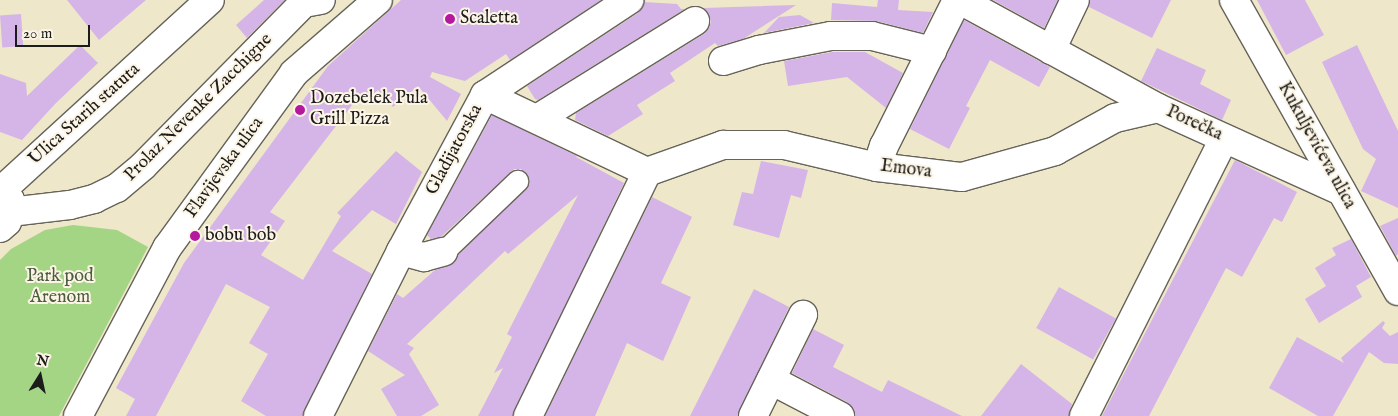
<!DOCTYPE html>
<meta charset="utf-8">
<style>
body{margin:0}
#map{position:relative;width:1398px;height:416px;overflow:hidden;background:#eee7c9;font-family:"IM FELL English",serif}
div>[style]{position:absolute}
[style*='--x']{left:calc(var(--x)*1px);top:calc(var(--y)*1px);width:calc(var(--w)*1px);rotate:calc(var(--a)*1deg)}
.green>*{inset:0;background:#a4d584}
.building>*{inset:0;background:#d5b5e7;transform-origin:0 0}
.roads{filter:drop-shadow(1px 0 #666359) drop-shadow(-1px 0 #666359) drop-shadow(0 1px #666359) drop-shadow(0 -1px #666359)}
.pedestrian>*{height:21px;margin:-10.5px;padding:0 10.5px;transform-origin:10.5px;border-radius:10.5px;background:#fff}
.minor>*{height:28px;margin:-14px;padding:0 14px;transform-origin:14px;border-radius:14px;background:#fff}
.secondary>*{height:28px;margin:-14px;padding:0 14px;transform-origin:14px;border-radius:14px;background:#fff}
.primary>*{height:28px;margin:-14px;padding:0 14px;transform-origin:14px;border-radius:14px;background:#fff}
.dots>*{width:14px;height:14px;translate:-50% -50%;box-sizing:border-box;border:2px solid #fcf5e5;border-radius:50%}
span{translate:-50% -50%;white-space:nowrap;text-align:center;line-height:1.15;-webkit-text-stroke:4px #fcf5e5;paint-order:stroke}
.poi-label{font-size:18px;color:#1c1c1c}
.left{translate:0 -50%;text-align:left}
.street-label{font-size:18px;color:#1c1c1c}
.park-label{font-size:18px;color:#4c5d40}
.north{position:absolute;left:15px;top:351px;width:50px;height:50px;-webkit-text-stroke:4px #fcf5e5;paint-order:stroke;rotate:10deg;font-size:14px;font-weight:700;line-height:20px;text-align:center;color:#1c1c1c}
.north::after{content:'';display:block;margin:auto;width:18px;height:22px;background:#1c1c1c;clip-path:polygon(50% 0,100% 100%,50% 72%,0 100%)}
.scale{position:absolute;left:15px;top:25px;width:75px;height:22px;box-sizing:border-box;border:2px solid #1c1c1c;border-top:0;padding-left:6px;font-size:15px;line-height:18px;white-space:nowrap;color:#1c1c1c;-webkit-text-stroke:4px #fcf5e5;paint-order:stroke}
</style>
<div id="map">
<div class="green">
<div style="clip-path:polygon(73px 225px,117px 230px,148px 247px,59px 416px,0 416px,0 260px,11px 249px,45px 230px)"></div>
</div>
<div class="building">
<div style="clip-path:polygon(67px 0,146px 0,99px 40px)"></div>
<div style="clip-path:polygon(264px 0,285px 0,247px 38px,236px 25px)"></div>
<div style="clip-path:polygon(401px 0,601px 0,510px 60px,506px 54px,465px 81px,432px 72px,430px 77px,461px 94px,447px 121px,418px 86px,393px 107px,378px 90px,365px 101px,359px 96px,270px 212px,285px 221px,261px 255px,303px 280px,341px 216px,337px 213px,396px 151px,422px 172px,396px 224px,372px 210px,332px 251px,372px 274px,302px 416px,266px 416px,241px 401px,268px 354px,249px 343px,270px 307px,226px 284px,156px 416px,126px 416px,135px 399px,116px 388px,184px 263px,328px 66px)"></div>
<div style="clip-path:polygon(878px 0,899px 0,898px 10px,933px 12px,923px 33px,876px 21px,831px 20px,832px 3px,877px 7px)"></div>
<div style="clip-path:polygon(993px 0,1058px 0,1044px 28px)"></div>
<div style="clip-path:polygon(1090px 0,1171px 0,1152px 38px,1089px 7px)"></div>
<div style="clip-path:polygon(1257px 0,1305px 0,1324px 35px,1286px 55px)"></div>
<div style="clip-path:polygon(644px 2px,677px 4px,681px 9px,685px 9px,538px 100px,535px 99px,527px 86px,638px 13px)"></div>
<div style="clip-path:polygon(796px 5px,743px 39px,718px 46px,715px 43px,670px 73px,675px 81px,637px 105px,643px 114px,608px 136px,575px 120px,576px 113px,704px 34px,709px 28px,711px 21px,708px 13px,704px 8px)"></div>
<div style="left:21px;top:14px;width:32px;height:21px;rotate:86deg"></div>
<div style="clip-path:polygon(800px 15px,814px 23px,764px 33px,779px 17px)"></div>
<div style="clip-path:polygon(964px 20px,1050px 67px,1039px 87px,990px 60px,966px 106px,970px 108px,949px 149px,910px 129px)"></div>
<div style="clip-path:polygon(80px 45px,98px 63px,55px 104px,22px 140px,0 132px,0 74px,26px 83px,27px 96px)"></div>
<div style="clip-path:polygon(1357px 45px,1398px 131px,1398px 208px,1361px 191px,1376px 159px,1363px 149px,1322px 62px)"></div>
<div style="clip-path:polygon(1157px 48px,1206px 70px,1200px 84px,1231px 100px,1222px 120px,1141px 81px)"></div>
<div style="clip-path:polygon(832px 52px,865px 52px,903px 73px,886px 108px,847px 77px,788px 86px,784px 61px)"></div>
<div style="clip-path:polygon(492px 115px,577px 156px,576px 157px,624px 183px,513px 416px,478px 416px,503px 368px,494px 373px,512px 337px,507px 334px,578px 195px,508px 254px,505px 251px,407px 344px,414px 348px,409px 354px,439px 405px,421px 416px,397px 416px,381px 389px,405px 375px,368px 351px,397px 294px,403px 298px,435px 270px,454px 263px,458px 255px,529px 185px,526px 173px,521px 169px,514px 169px,441px 237px,431px 239px,427px 235px)"></div>
<div style="clip-path:polygon(1235px 160px,1297px 192px,1282px 222px,1274px 218px,1242px 277px,1226px 268px,1149px 416px,1102px 416px)"></div>
<div style="clip-path:polygon(761px 161px,808px 170px,801px 198px,791px 195px,779px 238px,733px 225px,742px 192px,753px 194px)"></div>
<div style="clip-path:polygon(652px 197px,692px 217px,661px 283px,691px 297px,663px 361px,627px 343px,595px 416px,545px 416px)"></div>
<div style="clip-path:polygon(1398px 218px,1398px 254px,1396px 256px,1380px 226px)"></div>
<div style="clip-path:polygon(1351px 239px,1371px 277px,1356px 286px,1362px 297px,1319px 323px,1305px 299px,1326px 286px,1315px 268px,1336px 255px,1332px 248px)"></div>
<div style="left:1059px;top:287px;width:65px;height:47px;rotate:29deg"></div>
<div style="clip-path:polygon(754px 289px,789px 307px,738px 416px,690px 416px)"></div>
<div style="clip-path:polygon(1383px 321px,1385px 323px,1382px 328px,1390px 336px,1398px 332px,1398px 364px,1384px 363px,1369px 352px,1333px 416px,1318px 416px,1269px 388px,1297px 337px,1344px 363px,1341px 358px)"></div>
<div style="clip-path:polygon(813px 329px,844px 345px,833px 367px,882px 392px,888px 380px,962px 416px,856px 416px,853px 408px,847px 402px,792px 373px)"></div>
<div style="clip-path:polygon(1021px 364px,1072px 404px,1069px 416px,981px 416px)"></div>
</div>
<div class="roads">
<div class="pedestrian">
<div style="--x:443;--y:252;--w:103;--a:-43.8"></div>
</div>
<div class="minor">
<div style="--x:960;--y:0;--w:226;--a:28.6"></div>
<div style="--x:1158;--y:108;--w:201;--a:24.4"></div>
<div style="--x:1051;--y:50;--w:55;--a:-64.4"></div>
<div style="--x:723;--y:61;--w:38;--a:-17"></div>
<div style="--x:759;--y:50;--w:73;--a:-11"></div>
<div style="--x:831;--y:36;--w:41;--a:0"></div>
<div style="--x:872;--y:36;--w:62;--a:14"></div>
<div style="--x:485;--y:95;--w:179;--a:25.4"></div>
<div style="--x:537;--y:119;--w:186;--a:-31.8"></div>
<div style="--x:877;--y:167;--w:22;--a:-72"></div>
<div style="--x:884;--y:146;--w:163;--a:-63.4"></div>
<div style="--x:647;--y:172;--w:81;--a:-19.6"></div>
<div style="--x:723;--y:145;--w:61;--a:0"></div>
<div style="--x:784;--y:145;--w:96;--a:13.3"></div>
<div style="--x:877;--y:167;--w:86;--a:6.7"></div>
<div style="--x:962;--y:177;--w:97;--a:-15.6"></div>
<div style="--x:1055;--y:151;--w:68;--a:-28.8"></div>
<div style="--x:1115;--y:118;--w:44;--a:-13.1"></div>
<div style="--x:10;--y:212;--w:60;--a:-6.7"></div>
<div style="--x:70;--y:205;--w:25;--a:-14"></div>
<div style="--x:94;--y:199;--w:25;--a:-26"></div>
<div style="--x:117;--y:188;--w:34;--a:-40"></div>
<div style="--x:143;--y:166;--w:229;--a:-45.4"></div>
<div style="--x:304;--y:3;--w:17;--a:-10"></div>
<div style="--x:401;--y:251;--w:24;--a:15"></div>
<div style="--x:424;--y:257;--w:20;--a:-15"></div>
<div style="--x:771;--y:380;--w:78;--a:27.6"></div>
<div style="--x:78;--y:416;--w:190;--a:-62.1"></div>
<div style="--x:167;--y:248;--w:216;--a:-54"></div>
<div style="--x:294;--y:73;--w:111;--a:-41"></div>
<div style="--x:318;--y:416;--w:185;--a:-63.3"></div>
<div style="--x:401;--y:251;--w:177;--a:-61.7"></div>
<div style="--x:485;--y:95;--w:173;--a:-33.4"></div>
<div style="--x:528;--y:416;--w:271;--a:-64"></div>
<div style="--x:753;--y:416;--w:113;--a:-63.7"></div>
<div style="--x:1084;--y:416;--w:310;--a:-63.2"></div>
</div>
<div class="secondary">
<div style="--x:1234;--y:0;--w:334;--a:60.6"></div>
</div>
<div class="primary">
<div style="--x:0;--y:189;--w:3;--a:0"></div>
<div style="--x:3;--y:189;--w:13;--a:58"></div>
<div style="--x:10;--y:200;--w:22;--a:98"></div>
<div style="--x:7;--y:222;--w:9;--a:139"></div>
<div style="--x:3;--y:189;--w:280;--a:-42.4"></div>
</div>
</div>
<div class="dots">
<div style="left:450px;top:19px;background:#b5179e"></div>
<div style="left:300px;top:110px;background:#b5179e"></div>
<div style="left:195px;top:236px;background:#b5179e"></div>
</div>
<div class="poi-label">
<span class="left" style="left:460px;top:19px">Scaletta</span>
<span class="left" style="left:310px;top:110px">Dozebelek Pula<br>Grill Pizza</span>
<span class="left" style="left:205px;top:236px">bobu bob</span>
</div>
<div class="street-label">
<span style="left:199px;top:108px;rotate:-45deg">Prolaz Nevenke Zacchigne</span>
<span style="left:85px;top:115px;rotate:-42deg">Ulica Starih statuta</span>
<span style="left:1194px;top:124px;rotate:25deg">Porečka</span>
<span style="left:1316px;top:146px;rotate:61deg">Kukuljevićeva ulica</span>
<span style="left:455px;top:150px;rotate:-62deg">Gladijatorska</span>
<span style="left:225px;top:168px;rotate:-54deg">Flavijevska ulica</span>
<span style="left:906px;top:170px;rotate:7deg">Emova</span>
</div>
<div class="park-label">
<span style="left:60px;top:288px">Park pod<br>Arenom</span>
</div>
<div class="north">N</div>
<div class="scale">20 m</div>
</div>
